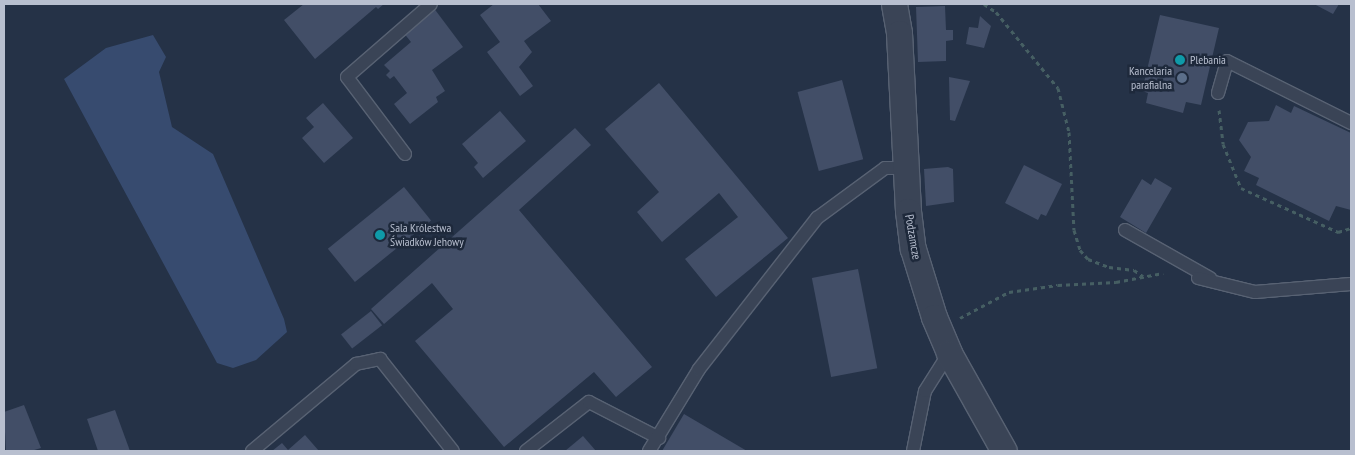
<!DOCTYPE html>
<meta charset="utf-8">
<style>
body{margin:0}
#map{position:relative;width:1355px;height:455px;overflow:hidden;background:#253247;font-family:"PT Sans Narrow",sans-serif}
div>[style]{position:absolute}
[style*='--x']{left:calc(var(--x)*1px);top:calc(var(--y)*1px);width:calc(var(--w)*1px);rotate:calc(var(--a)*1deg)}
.water>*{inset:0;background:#374b6f}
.building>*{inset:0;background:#424e67;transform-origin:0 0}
.path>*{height:3px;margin-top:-1.5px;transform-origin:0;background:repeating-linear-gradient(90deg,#465f63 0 4px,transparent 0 8px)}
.roads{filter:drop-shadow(1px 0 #586273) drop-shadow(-1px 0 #586273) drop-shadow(0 1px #586273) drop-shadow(0 -1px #586273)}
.lane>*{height:12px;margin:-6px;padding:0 6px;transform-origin:6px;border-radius:6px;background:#3a4456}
.street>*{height:25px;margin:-12.5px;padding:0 12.5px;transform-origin:12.5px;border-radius:12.5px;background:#3a4456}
.dots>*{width:14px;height:14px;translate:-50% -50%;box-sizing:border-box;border:2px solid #1e293b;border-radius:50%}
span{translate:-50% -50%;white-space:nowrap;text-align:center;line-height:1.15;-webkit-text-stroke:5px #1e293b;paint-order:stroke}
.poi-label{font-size:12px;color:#b8bfcf}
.left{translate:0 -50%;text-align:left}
.right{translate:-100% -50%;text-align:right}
.street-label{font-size:12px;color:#b8bfcf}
.frame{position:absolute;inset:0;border:5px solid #b8bfcf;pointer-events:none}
</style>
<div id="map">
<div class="water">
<div style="clip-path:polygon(153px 35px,166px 57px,159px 72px,172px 127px,213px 154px,284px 319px,287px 332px,256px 360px,233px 368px,217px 363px,64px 79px,106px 48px)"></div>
</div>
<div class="building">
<div style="clip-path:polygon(304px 4px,384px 4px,378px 9px,376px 7px,315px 59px,284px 20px)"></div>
<div style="clip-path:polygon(494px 4px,538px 4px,551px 21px,524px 41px,532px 52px,519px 67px,533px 86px,520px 96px,487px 52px,500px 42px,480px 15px)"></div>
<div style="clip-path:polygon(1314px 4px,1339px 4px,1333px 14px)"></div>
<div style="clip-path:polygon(945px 6px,946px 30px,953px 30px,953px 40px,946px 41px,946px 61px,918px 62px,916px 7px)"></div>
<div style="clip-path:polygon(433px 7px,463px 47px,432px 70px,445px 91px,436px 97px,438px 102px,410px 124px,394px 104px,407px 93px,394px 76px,390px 79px,386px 75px,390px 71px,384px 65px,411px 42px,403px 32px)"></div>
<div style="clip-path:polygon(1160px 15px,1219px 28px,1201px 105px,1186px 102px,1183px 113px,1146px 103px,1148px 93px,1142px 91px)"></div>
<div style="clip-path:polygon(980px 16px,991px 26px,984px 48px,966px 44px,969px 27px,978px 28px)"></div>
<div style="clip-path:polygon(949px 77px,970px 81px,955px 121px,950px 120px)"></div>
<div style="left:842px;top:80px;width:82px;height:46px;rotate:75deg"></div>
<div style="clip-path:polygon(659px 83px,788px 238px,716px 297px,685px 259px,738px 217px,719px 193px,662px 242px,637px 212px,659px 192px,605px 129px)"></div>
<div style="clip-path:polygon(323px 103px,353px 138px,324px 163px,302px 138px,314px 127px,306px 118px)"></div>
<div style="clip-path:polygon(1276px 105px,1291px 113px,1294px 106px,1351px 133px,1351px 210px,1336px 206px,1329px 221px,1256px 185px,1259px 178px,1244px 171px,1251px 157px,1239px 140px,1248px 122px,1269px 121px)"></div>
<div style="clip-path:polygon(500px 111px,526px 141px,483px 178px,474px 167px,478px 163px,462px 144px)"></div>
<div style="clip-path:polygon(575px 128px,591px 145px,519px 210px,652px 367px,616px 397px,594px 372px,504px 447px,415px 341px,453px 309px,432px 283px,384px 324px,371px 309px)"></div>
<div style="clip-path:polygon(1024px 165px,1062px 184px,1046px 216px,1041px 214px,1038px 220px,1005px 203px)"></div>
<div style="clip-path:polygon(948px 167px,953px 169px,954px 202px,926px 206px,924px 169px)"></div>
<div style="clip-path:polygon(1155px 178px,1172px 188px,1146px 233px,1120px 217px,1142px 179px,1151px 185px)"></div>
<div style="left:404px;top:187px;width:43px;height:98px;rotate:51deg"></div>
<div style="left:858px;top:269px;width:101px;height:47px;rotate:79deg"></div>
<div style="left:371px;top:311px;width:18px;height:38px;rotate:52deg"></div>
<div style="clip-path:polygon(24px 405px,41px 448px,31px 451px,6px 451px,4px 412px)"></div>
<div style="clip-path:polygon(115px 410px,130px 451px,98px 451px,87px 419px)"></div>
<div style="clip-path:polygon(684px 414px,747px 451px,662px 451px)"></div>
<div style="clip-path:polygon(305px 435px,319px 451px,272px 451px,282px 443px,288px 450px)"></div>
<div style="clip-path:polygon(583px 436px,596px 451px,565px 451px)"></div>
</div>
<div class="path">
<div style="--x:984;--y:4;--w:14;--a:34"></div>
<div style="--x:996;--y:12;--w:98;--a:50.8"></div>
<div style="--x:1058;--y:88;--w:45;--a:76"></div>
<div style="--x:1069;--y:132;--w:98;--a:87.1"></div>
<div style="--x:1074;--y:230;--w:21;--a:73"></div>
<div style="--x:1080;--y:250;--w:12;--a:48"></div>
<div style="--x:1088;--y:259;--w:22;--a:21"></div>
<div style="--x:1109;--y:267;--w:25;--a:7"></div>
<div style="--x:1134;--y:270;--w:11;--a:34"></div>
<div style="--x:1219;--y:110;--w:34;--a:83"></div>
<div style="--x:1223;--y:144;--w:48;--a:67.8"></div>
<div style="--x:1241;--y:188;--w:107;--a:24.4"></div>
<div style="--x:1338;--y:232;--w:14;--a:-17"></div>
<div style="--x:960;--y:318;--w:55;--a:-28"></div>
<div style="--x:1009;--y:292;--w:49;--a:-8.1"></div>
<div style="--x:1058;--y:285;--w:58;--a:-3"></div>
<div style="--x:1116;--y:282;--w:48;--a:-10.8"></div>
</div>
<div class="roads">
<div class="lane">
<div style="--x:1218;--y:93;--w:33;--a:-74"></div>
<div style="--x:1227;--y:61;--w:139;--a:26.6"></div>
<div style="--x:405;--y:154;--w:96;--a:-127"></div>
<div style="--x:347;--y:77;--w:111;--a:-41"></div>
<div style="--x:1125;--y:230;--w:98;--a:29.5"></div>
<div style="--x:1198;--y:278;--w:59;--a:13.8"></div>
<div style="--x:1255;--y:292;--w:96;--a:-4.8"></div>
<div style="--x:252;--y:451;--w:136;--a:-39.9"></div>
<div style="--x:356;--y:364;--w:25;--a:-12"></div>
<div style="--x:380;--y:359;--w:117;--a:51.6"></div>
<div style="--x:526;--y:451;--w:80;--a:-37.9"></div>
<div style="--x:589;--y:402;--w:79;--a:27.2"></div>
<div style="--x:649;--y:451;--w:96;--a:-58.6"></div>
<div style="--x:699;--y:369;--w:192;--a:-52"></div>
<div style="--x:817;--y:218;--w:84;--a:-36.3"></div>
<div style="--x:885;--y:168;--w:20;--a:0"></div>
<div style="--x:913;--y:451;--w:61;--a:-78.7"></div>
<div style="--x:925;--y:391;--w:45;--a:-57.7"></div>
</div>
<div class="street">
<div style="--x:894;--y:4;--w:29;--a:80"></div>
<div style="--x:899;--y:33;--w:178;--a:87.1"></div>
<div style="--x:908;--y:211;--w:38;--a:83"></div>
<div style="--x:913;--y:249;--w:71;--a:72.8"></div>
<div style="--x:934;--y:317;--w:39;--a:67"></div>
<div style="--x:949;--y:353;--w:112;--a:60.7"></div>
</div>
</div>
<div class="dots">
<div style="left:1180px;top:60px;background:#0f9aa8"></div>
<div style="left:1182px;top:78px;background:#5c6f8a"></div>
<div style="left:380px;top:235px;background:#0f9aa8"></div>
</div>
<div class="poi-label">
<span class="left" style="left:1190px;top:60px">Plebania</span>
<span class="right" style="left:1172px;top:78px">Kancelaria<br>parafialna</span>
<span class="left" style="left:390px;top:235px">Sala Królestwa<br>Świadków Jehowy</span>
</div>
<div class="street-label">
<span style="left:913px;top:237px;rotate:80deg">Podzamcze</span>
</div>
<div class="frame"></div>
</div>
